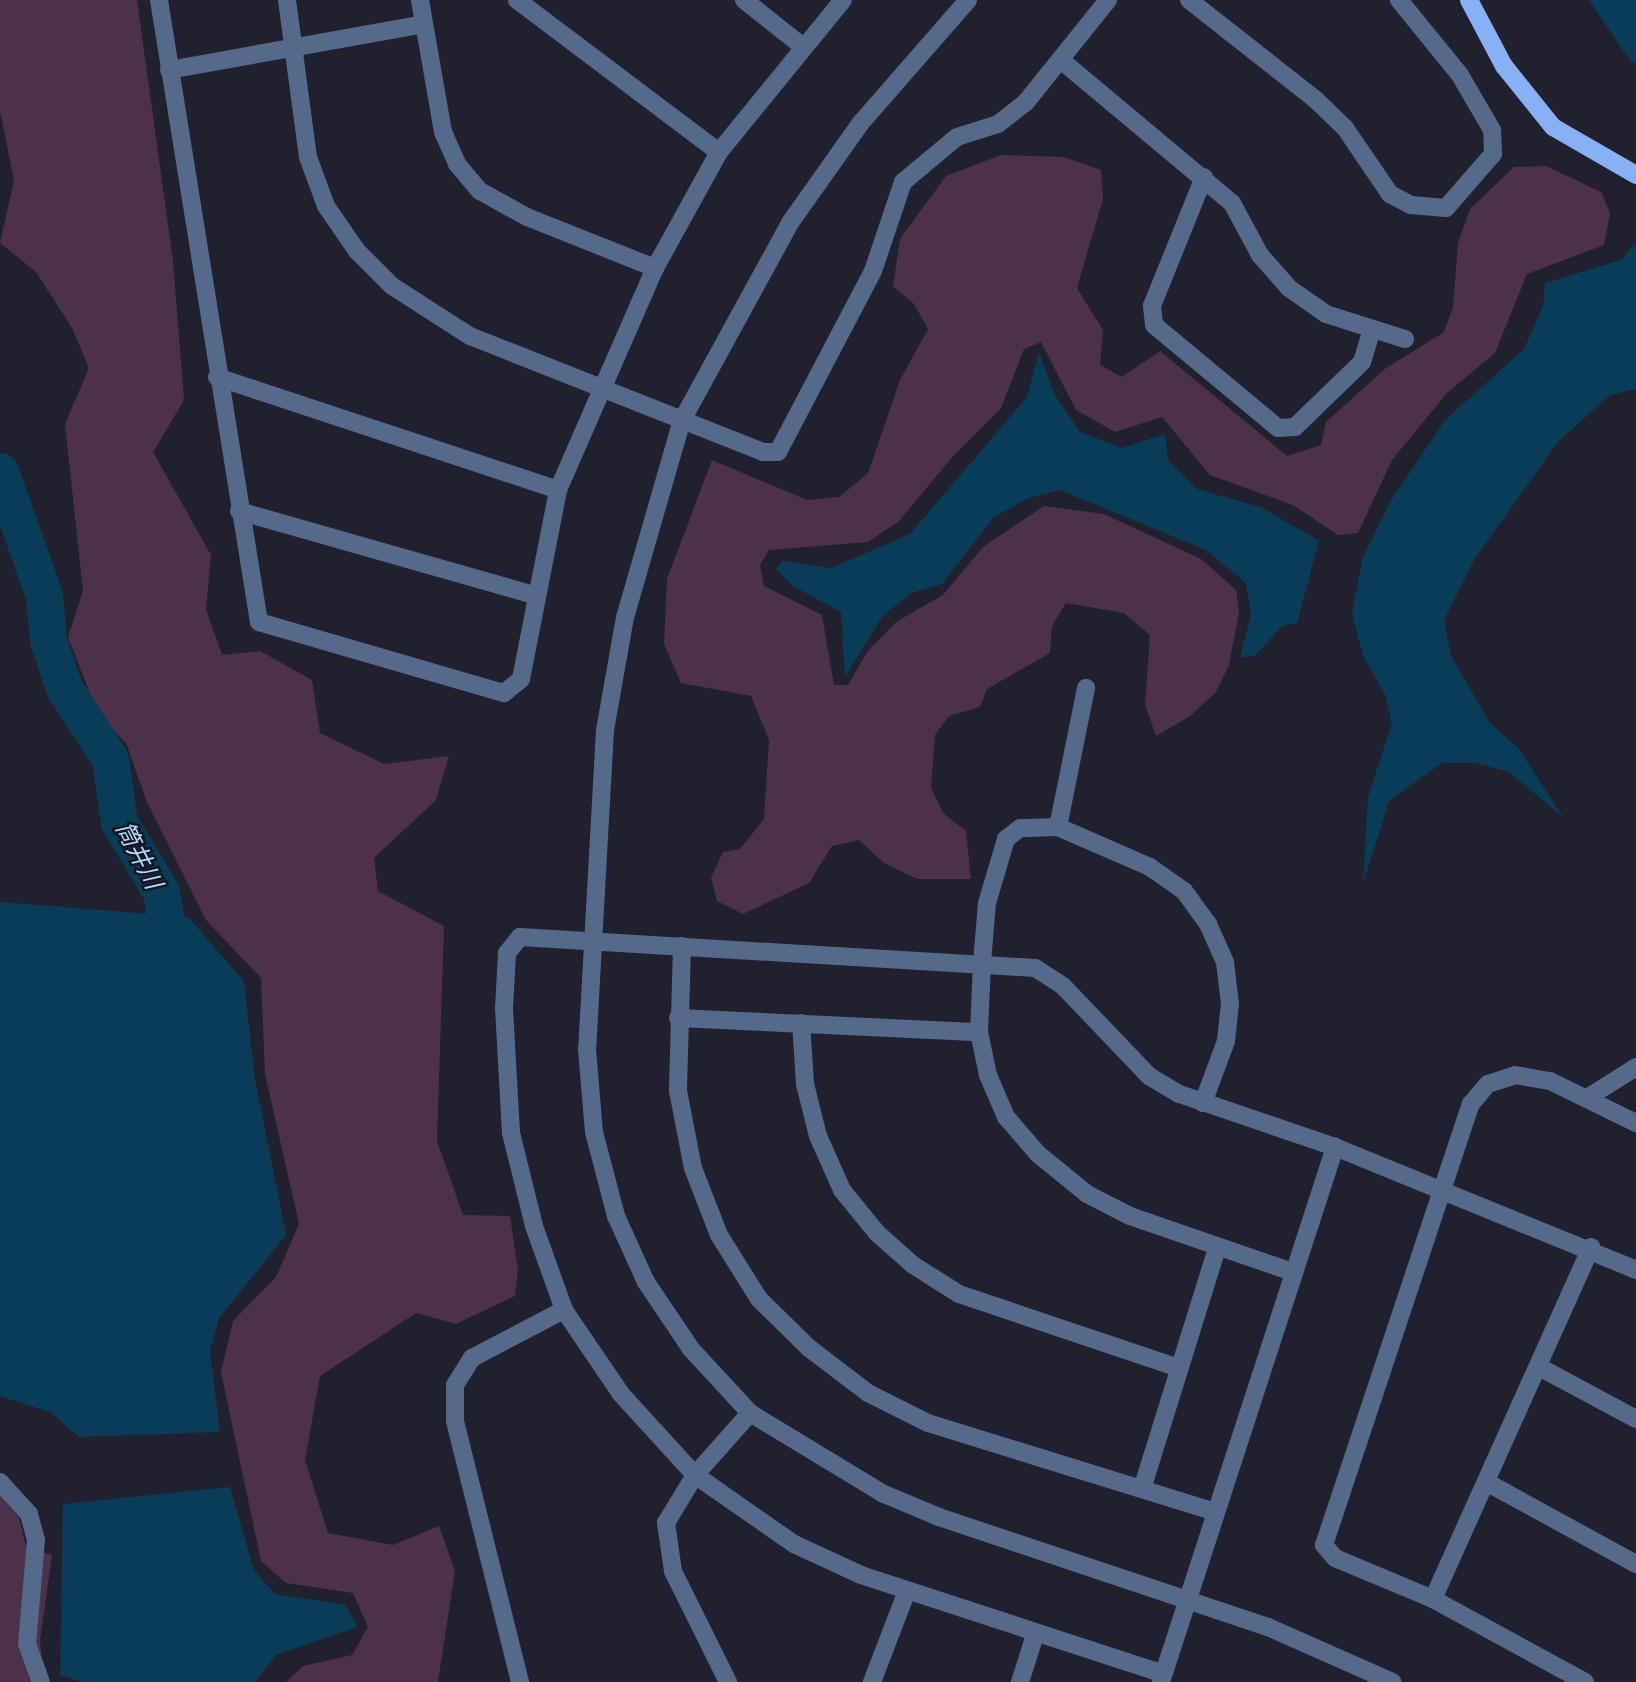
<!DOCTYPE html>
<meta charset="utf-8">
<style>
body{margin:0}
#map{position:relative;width:1636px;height:1682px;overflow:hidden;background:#20202f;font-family:Cabin,"Noto Sans JP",sans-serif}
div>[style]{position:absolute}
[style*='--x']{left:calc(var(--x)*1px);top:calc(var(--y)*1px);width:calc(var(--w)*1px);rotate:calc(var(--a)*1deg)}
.green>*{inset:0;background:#4d3148}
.water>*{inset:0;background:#093d57}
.river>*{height:37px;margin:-18.5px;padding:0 18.5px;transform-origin:18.5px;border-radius:18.5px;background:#093d57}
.minor>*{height:18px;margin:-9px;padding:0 9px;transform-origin:9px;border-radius:9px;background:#55698a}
.major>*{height:18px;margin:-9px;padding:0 9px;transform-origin:9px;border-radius:9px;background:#87b0f5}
span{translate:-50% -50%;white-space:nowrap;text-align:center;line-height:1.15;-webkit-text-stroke:5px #171625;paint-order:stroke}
.water-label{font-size:24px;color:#b1dcf7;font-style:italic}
</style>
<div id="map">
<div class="green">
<div style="clip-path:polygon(0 0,137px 0,173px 261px,184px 400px,153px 452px,211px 555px,206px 609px,222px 655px,260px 651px,312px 680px,320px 733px,384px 764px,449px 756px,436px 800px,374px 858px,378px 891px,444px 926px,437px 1141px,463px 1215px,510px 1216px,518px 1270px,515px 1296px,456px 1324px,416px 1313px,320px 1376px,305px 1460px,328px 1533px,393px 1545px,439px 1526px,455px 1571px,438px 1682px,286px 1682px,303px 1666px,352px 1655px,368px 1627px,353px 1593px,286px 1583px,261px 1561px,221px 1372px,233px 1321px,276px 1277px,299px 1224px,265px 1074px,261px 978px,206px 920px,147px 802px,126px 743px,98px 714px,68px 637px,83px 591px,65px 424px,89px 368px,72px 328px,36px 272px,0 243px,14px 181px,0 111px)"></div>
<div style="clip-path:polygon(1001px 155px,1064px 157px,1101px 170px,1103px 199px,1077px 288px,1103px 330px,1100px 365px,1122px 377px,1160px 351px,1287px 456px,1321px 445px,1326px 422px,1386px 368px,1443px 333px,1453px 308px,1458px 243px,1470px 209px,1514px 167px,1546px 166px,1601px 192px,1610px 213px,1604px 245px,1527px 274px,1495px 353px,1447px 393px,1392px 460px,1358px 533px,1338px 535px,1293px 505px,1210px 475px,1162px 417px,1115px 432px,1076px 410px,1041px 342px,1024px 349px,1001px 408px,954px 455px,899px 521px,868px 542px,769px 550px,760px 565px,764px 586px,822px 615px,834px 685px,848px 685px,867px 652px,896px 622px,943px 595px,983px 547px,1044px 506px,1104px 514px,1201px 559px,1236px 590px,1239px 612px,1229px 665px,1216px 692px,1190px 716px,1156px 736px,1145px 705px,1150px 635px,1124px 613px,1066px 603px,1052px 626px,1050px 653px,987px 689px,980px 707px,949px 716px,935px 735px,931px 788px,943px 813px,966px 831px,971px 879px,917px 879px,884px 863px,859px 840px,832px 846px,809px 883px,743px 914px,717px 901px,711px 878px,723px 852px,740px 849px,764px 819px,769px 740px,751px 696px,681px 683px,664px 644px,667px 579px,712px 460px,807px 500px,839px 497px,868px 473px,900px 380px,928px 329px,914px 304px,893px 286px,900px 239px,946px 176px)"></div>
<div style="clip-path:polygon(0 1495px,19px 1518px,26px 1547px,52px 1555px,40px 1640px,44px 1678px,50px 1682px,0 1682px)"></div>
</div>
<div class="water">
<div style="clip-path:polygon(1589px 0,1636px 0,1636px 66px,1624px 52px)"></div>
<div style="clip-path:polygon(1636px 241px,1636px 389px,1610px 395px,1558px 442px,1474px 560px,1444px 620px,1451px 656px,1490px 723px,1518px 748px,1564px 818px,1509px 772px,1476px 763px,1442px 763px,1389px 801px,1363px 884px,1368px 797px,1392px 723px,1385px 694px,1363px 656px,1352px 613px,1363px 557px,1390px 502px,1445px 420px,1524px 349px,1543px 306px,1545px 283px,1621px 260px)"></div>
<div style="clip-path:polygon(1039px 353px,1055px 395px,1080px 432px,1122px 448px,1165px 434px,1168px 460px,1197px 489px,1263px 508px,1319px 541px,1297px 623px,1282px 626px,1255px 656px,1240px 657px,1251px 615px,1246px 583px,1206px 550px,1060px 490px,1029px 498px,994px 517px,942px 584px,911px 593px,882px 617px,845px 677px,841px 612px,793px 586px,776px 569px,782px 561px,831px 568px,910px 534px,1027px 397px)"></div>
<div style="clip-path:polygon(0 902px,188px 917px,244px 981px,255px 1080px,286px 1235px,219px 1318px,210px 1351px,220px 1432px,79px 1437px,50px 1412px,0 1396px)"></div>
<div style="clip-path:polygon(230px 1487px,254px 1570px,275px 1594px,346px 1605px,357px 1627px,276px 1655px,255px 1682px,83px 1682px,60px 1675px,63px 1504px)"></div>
</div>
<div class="river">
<div style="--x:0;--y:471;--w:132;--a:70.5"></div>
<div style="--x:44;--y:595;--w:45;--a:84.9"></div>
<div style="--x:48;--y:640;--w:51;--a:71.6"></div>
<div style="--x:64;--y:688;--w:85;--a:57.1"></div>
<div style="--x:110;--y:759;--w:64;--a:81.9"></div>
<div style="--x:119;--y:822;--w:82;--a:59"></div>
<div style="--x:161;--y:892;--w:41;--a:80.1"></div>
<div style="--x:168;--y:932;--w:32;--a:110"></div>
</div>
<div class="minor">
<div style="--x:159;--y:0;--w:630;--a:80.87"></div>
<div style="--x:259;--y:622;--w:255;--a:16.2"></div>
<div style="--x:504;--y:693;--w:22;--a:-39"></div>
<div style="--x:521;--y:679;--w:193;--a:-78.9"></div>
<div style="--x:558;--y:490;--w:242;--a:-66.4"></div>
<div style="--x:655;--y:268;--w:132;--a:-61.1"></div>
<div style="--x:719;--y:152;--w:196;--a:-50.8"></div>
<div style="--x:287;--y:0;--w:158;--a:82.4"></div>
<div style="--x:308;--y:157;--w:52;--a:69.8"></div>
<div style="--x:326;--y:206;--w:55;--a:55.4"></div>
<div style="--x:357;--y:251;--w:49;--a:45"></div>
<div style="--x:392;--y:286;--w:93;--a:32.7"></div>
<div style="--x:470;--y:336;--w:315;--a:21.6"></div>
<div style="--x:763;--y:452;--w:15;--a:0"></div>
<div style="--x:778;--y:452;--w:204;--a:-62.3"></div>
<div style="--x:873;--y:271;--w:94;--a:-71.4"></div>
<div style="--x:903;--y:182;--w:70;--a:-39.8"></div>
<div style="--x:957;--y:137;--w:43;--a:-17.6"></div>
<div style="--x:998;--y:124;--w:36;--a:-38"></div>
<div style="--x:1026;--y:102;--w:131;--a:-51.2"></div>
<div style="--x:420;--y:0;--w:134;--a:80.1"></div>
<div style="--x:443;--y:132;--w:35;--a:66"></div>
<div style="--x:457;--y:164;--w:35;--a:50"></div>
<div style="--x:480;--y:191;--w:54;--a:29"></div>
<div style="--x:527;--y:217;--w:138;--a:21.7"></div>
<div style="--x:517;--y:0;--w:253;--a:37"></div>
<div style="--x:744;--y:0;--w:74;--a:38.4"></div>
<div style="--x:968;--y:0;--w:164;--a:131.1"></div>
<div style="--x:860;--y:124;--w:121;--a:125.3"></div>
<div style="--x:790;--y:223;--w:225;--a:118.7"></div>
<div style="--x:682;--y:420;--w:205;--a:106.1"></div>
<div style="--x:625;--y:617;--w:115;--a:100"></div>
<div style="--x:605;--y:730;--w:320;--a:93.2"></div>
<div style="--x:587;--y:1049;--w:83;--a:85.2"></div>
<div style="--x:594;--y:1132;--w:87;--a:75.3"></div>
<div style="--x:616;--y:1216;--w:72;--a:65.6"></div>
<div style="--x:646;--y:1282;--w:81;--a:56.1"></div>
<div style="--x:691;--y:1349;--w:87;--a:47.3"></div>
<div style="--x:750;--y:1413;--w:157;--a:31.2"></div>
<div style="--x:884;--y:1494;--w:60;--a:22.7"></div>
<div style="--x:939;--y:1517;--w:347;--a:18.5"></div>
<div style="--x:1268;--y:1627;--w:136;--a:23.9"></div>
<div style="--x:1189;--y:0;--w:162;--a:38.2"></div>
<div style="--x:1316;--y:100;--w:40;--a:44"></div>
<div style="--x:1345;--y:128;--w:80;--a:55.7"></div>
<div style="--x:1390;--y:194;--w:24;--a:28"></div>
<div style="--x:1411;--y:205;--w:35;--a:5"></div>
<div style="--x:1446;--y:208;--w:72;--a:-49"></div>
<div style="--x:1493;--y:154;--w:24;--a:-92"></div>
<div style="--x:1492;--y:130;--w:64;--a:-120.2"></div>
<div style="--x:1460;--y:75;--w:97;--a:-129.1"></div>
<div style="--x:1062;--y:61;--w:222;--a:39.9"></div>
<div style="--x:1232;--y:203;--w:59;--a:61.7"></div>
<div style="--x:1260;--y:255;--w:44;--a:48.7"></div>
<div style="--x:1289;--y:288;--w:45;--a:35.1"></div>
<div style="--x:1326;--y:314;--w:83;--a:17.6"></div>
<div style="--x:169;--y:70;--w:259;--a:-10.2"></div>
<div style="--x:1204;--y:177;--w:139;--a:112"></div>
<div style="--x:1152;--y:306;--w:19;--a:84"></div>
<div style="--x:1154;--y:325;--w:161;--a:39.7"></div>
<div style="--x:1278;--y:428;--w:17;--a:-3"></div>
<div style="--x:1295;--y:427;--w:93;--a:-44.1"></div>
<div style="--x:1362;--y:362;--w:31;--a:-73"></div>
<div style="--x:217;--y:377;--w:359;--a:18.3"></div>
<div style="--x:239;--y:511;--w:307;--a:15.9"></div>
<div style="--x:1058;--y:827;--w:142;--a:-78.6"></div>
<div style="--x:682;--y:946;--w:145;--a:91.6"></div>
<div style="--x:678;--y:1091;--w:78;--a:79"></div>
<div style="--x:693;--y:1168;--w:72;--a:68.8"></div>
<div style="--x:719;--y:1235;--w:75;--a:58"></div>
<div style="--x:759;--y:1299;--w:70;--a:44.4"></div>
<div style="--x:809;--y:1348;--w:74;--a:37.3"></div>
<div style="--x:868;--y:1393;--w:67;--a:26.6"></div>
<div style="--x:928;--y:1423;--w:301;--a:17.2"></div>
<div style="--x:678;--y:1018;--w:301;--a:2.7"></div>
<div style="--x:801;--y:1023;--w:61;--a:86.2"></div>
<div style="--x:805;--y:1084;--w:54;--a:76"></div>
<div style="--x:818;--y:1136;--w:59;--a:66"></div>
<div style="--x:842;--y:1190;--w:55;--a:50.9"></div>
<div style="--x:877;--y:1233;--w:48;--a:41.6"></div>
<div style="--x:913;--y:1265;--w:54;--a:32.2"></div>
<div style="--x:959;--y:1294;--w:232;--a:18.6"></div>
<div style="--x:1587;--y:1098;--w:58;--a:-32.3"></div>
<div style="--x:1203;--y:1103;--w:66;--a:-69.6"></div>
<div style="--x:1226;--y:1041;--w:37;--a:-84"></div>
<div style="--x:1230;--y:1004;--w:42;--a:-96.8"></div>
<div style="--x:1225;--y:962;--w:42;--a:-114.1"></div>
<div style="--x:1208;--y:924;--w:41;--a:-126"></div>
<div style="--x:1184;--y:891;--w:42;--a:-144.8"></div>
<div style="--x:1150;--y:867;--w:100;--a:-156.5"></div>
<div style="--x:1058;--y:827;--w:38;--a:178"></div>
<div style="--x:1020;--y:828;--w:18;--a:142"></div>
<div style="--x:1006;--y:839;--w:67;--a:106.5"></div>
<div style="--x:987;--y:903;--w:60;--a:94.8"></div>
<div style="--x:982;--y:963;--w:69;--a:92.5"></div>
<div style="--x:979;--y:1032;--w:44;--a:78.2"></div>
<div style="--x:988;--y:1075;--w:46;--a:66.8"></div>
<div style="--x:1006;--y:1117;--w:49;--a:49.1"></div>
<div style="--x:1038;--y:1154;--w:63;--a:39.2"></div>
<div style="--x:1087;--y:1194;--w:48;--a:27.1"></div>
<div style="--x:1130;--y:1216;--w:172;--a:19"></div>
<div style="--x:1335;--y:1147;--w:325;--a:22.2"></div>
<div style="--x:1541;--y:1368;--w:108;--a:28.2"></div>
<div style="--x:0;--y:1482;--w:43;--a:47.8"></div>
<div style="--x:29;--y:1514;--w:27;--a:75"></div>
<div style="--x:36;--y:1540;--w:104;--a:94.9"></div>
<div style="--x:27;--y:1644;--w:40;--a:69.8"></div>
<div style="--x:1488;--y:1483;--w:169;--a:28.7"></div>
<div style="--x:1142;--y:1489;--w:252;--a:-72.7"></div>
<div style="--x:1433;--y:1599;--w:386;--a:-65.8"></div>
<div style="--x:520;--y:1682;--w:269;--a:-104"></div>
<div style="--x:455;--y:1421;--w:36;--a:-90"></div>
<div style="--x:455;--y:1385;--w:32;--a:-58"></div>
<div style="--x:472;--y:1358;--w:104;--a:-27.6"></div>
<div style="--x:728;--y:1682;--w:124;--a:-116.4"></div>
<div style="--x:673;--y:1571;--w:49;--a:-98.3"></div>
<div style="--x:666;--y:1523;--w:56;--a:-58.9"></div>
<div style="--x:695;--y:1475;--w:83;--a:-48.4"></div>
<div style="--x:872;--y:1682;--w:97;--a:-69"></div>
<div style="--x:1020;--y:1682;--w:49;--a:-72.3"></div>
<div style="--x:1161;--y:1682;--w:563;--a:-71.98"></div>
<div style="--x:1335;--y:1147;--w:165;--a:-161.2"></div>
<div style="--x:1179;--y:1094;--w:35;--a:-149"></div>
<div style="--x:1149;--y:1076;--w:124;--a:-133.7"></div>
<div style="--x:1063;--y:986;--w:33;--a:-147"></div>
<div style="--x:1035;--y:968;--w:516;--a:-176.56"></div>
<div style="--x:520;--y:937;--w:21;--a:129"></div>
<div style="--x:507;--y:953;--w:55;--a:93.1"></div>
<div style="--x:504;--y:1008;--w:125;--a:86.8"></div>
<div style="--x:511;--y:1133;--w:96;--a:76.1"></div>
<div style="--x:534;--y:1226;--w:89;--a:70.3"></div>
<div style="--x:564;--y:1310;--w:102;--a:55.8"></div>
<div style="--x:621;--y:1394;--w:110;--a:47.6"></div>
<div style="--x:695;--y:1475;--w:121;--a:34.9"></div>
<div style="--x:794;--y:1544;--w:74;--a:24.8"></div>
<div style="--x:861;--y:1575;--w:318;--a:18.1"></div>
<div style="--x:1585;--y:1682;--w:173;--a:-151.4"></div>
<div style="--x:1433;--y:1599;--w:106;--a:-157.3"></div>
<div style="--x:1335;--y:1558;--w:17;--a:-130"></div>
<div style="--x:1324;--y:1545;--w:465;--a:-71.6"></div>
<div style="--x:1471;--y:1104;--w:26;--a:-50"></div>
<div style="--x:1488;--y:1084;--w:28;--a:-18"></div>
<div style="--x:1515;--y:1075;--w:36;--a:10"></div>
<div style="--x:1550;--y:1081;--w:96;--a:26"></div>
</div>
<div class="major">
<div style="--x:1469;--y:0;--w:75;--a:62.1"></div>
<div style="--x:1504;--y:66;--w:78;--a:51.2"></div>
<div style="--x:1553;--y:127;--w:96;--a:30"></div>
</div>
<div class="water-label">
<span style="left:139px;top:855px;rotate:63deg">筒井川</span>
</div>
</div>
